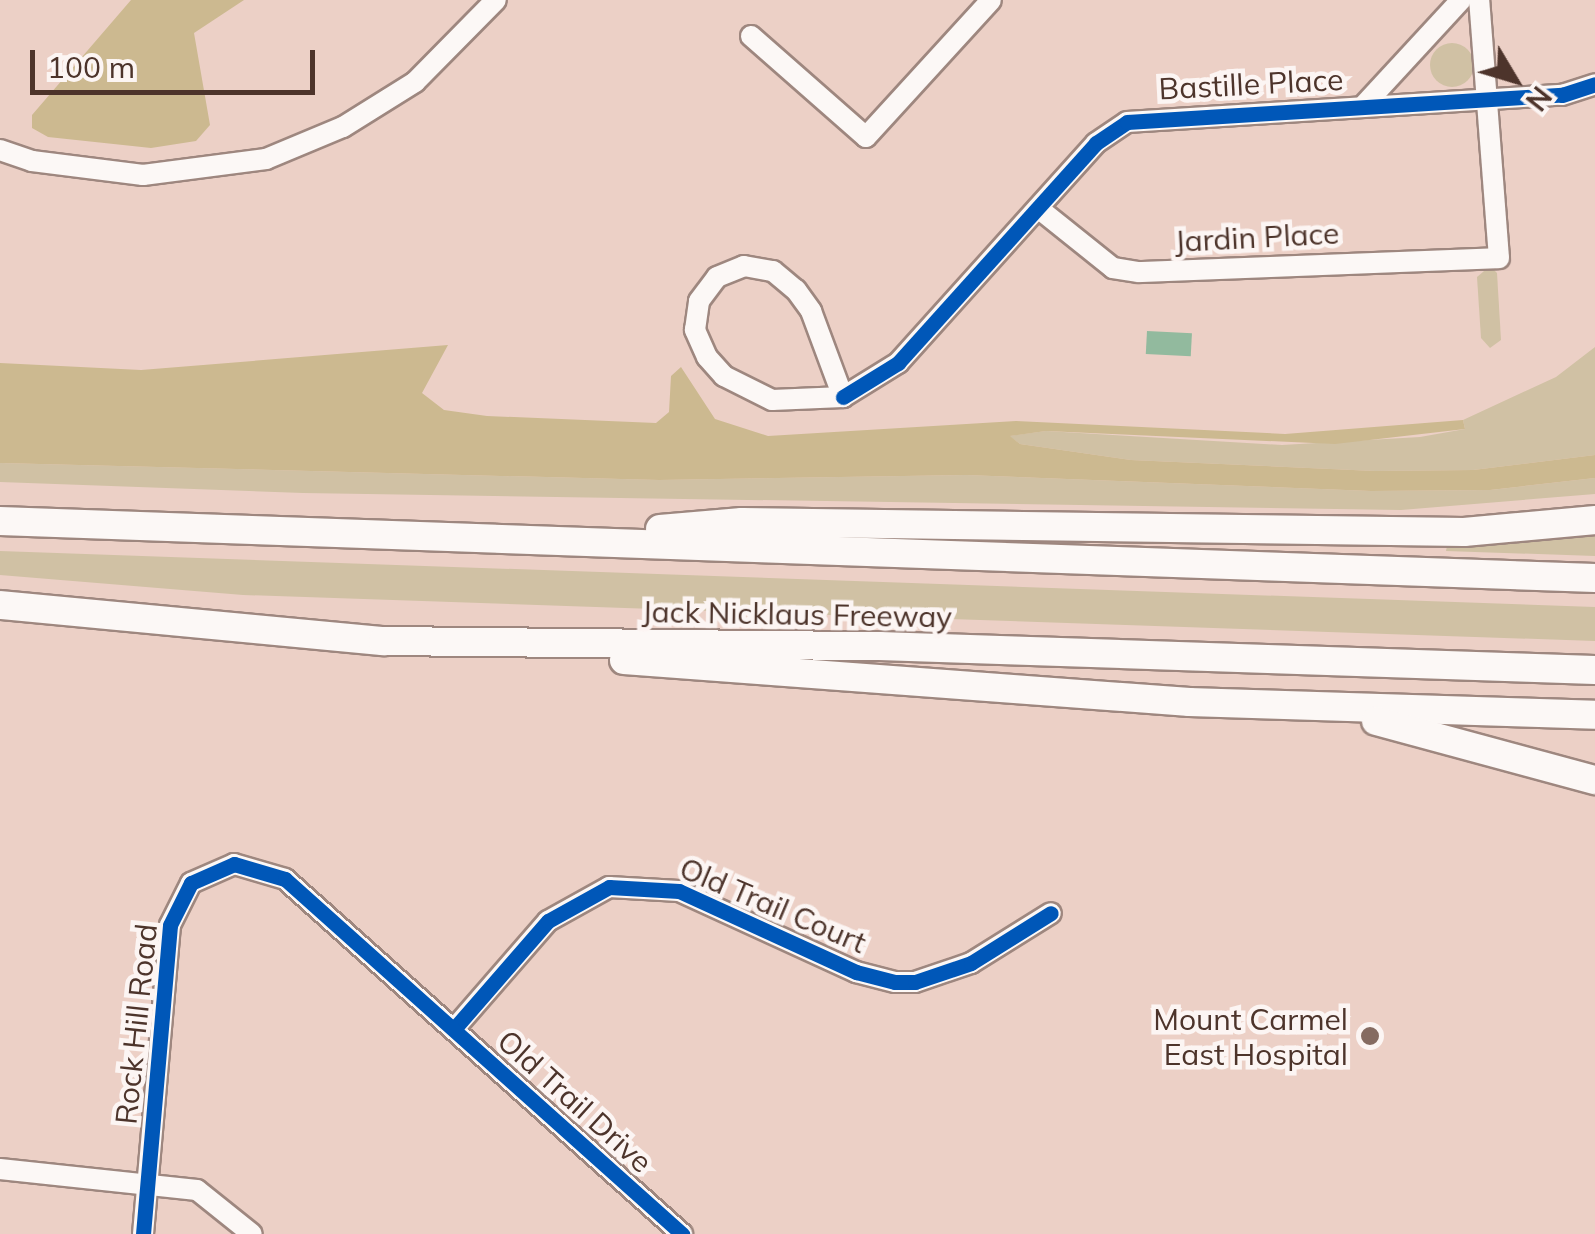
<!DOCTYPE html>
<style>
body{margin:0}
#map{position:relative;width:1595px;height:1234px;overflow:hidden;background:#ecd0c6;font-family:Mulish,sans-serif}
div>[style]{position:absolute}
[style*='--x']{left:calc(var(--x)*1px);top:calc(var(--y)*1px);width:calc(var(--w)*1px);rotate:calc(var(--a)*1deg)}
.green>*{inset:0;background:#d0c1a4}
.round{border-radius:50%}
.forest>*{inset:0;background:#ccb990}
.water>*{inset:0;background:#92ba9e;transform-origin:0 0}
.roads{filter:drop-shadow(2px 0 #9e877f) drop-shadow(-2px 0 #9e877f) drop-shadow(0 2px #9e877f) drop-shadow(0 -2px #9e877f)}
.minor>*{height:20px;margin:-10px;padding:0 10px;transform-origin:10px;border-radius:10px;background:#fcf8f6}
.highway>*{height:28px;margin:-14px;padding:0 14px;transform-origin:14px;border-radius:14px;background:#fcf8f6}
.cycleway>*{height:15px;margin:-7.5px;padding:0 7.5px;transform-origin:7.5px;border-radius:7.5px;background:#0057b8}
.dots>*{width:28px;height:28px;translate:-50% -50%;box-sizing:border-box;border:5px solid #fcf5f3;border-radius:50%}
span{translate:-50% -50%;white-space:nowrap;text-align:center;line-height:1.15;-webkit-text-stroke:9px #fcf5f3;paint-order:stroke}
.street-label{font-size:30px;color:#4d342b}
.poi-label{font-size:30px;color:#4d342b}
.right{translate:-100% -50%;text-align:right}
.north{position:absolute;left:1465px;top:30px;width:100px;height:100px;-webkit-text-stroke:8px #fcf5f3;paint-order:stroke;rotate:128deg;font-size:28px;font-weight:700;line-height:40px;text-align:center;color:#4d342b}
.north::after{content:'';display:block;margin:auto;width:35px;height:45px;background:#4d342b;clip-path:polygon(50% 0,100% 100%,50% 72%,0 100%)}
.scale{position:absolute;left:30px;top:50px;width:285px;height:45px;box-sizing:border-box;border:5px solid #4d342b;border-top:0;padding-left:12px;font-size:30px;line-height:35px;white-space:nowrap;color:#4d342b;-webkit-text-stroke:8px #fcf5f3;paint-order:stroke}
</style>
<div id="map">
<div class="green">
<div class="round" style="left:1430px;top:43px;width:44px;height:44px"></div>
<div style="clip-path:polygon(1490px 266px,1497px 273px,1501px 340px,1490px 348px,1481px 338px,1477px 277px)"></div>
<div style="clip-path:polygon(1595px 347px,1595px 455px,1473px 470px,1375px 471px,1131px 460px,1020px 444px,1009px 436px,1046px 431px,1282px 445px,1420px 437px,1465px 429px,1463px 420px,1556px 377px)"></div>
<div style="clip-path:polygon(0 463px,659px 480px,966px 475px,1371px 491px,1490px 490px,1595px 478px,1595px 494px,1401px 510px,303px 493px,0 482px)"></div>
<div style="clip-path:polygon(1595px 534px,1595px 556px,1446px 551px,1447px 546px)"></div>
<div style="clip-path:polygon(0 551px,1595px 607px,1595px 641px,243px 595px,0 575px)"></div>
</div>
<div class="forest">
<div style="clip-path:polygon(131px 0,244px 0,194px 33px,210px 125px,196px 141px,151px 148px,48px 137px,32px 128px,32px 115px)"></div>
<div style="clip-path:polygon(448px 345px,422px 393px,444px 410px,487px 416px,656px 423px,669px 412px,671px 376px,681px 367px,715px 419px,768px 436px,1016px 421px,1285px 434px,1463px 420px,1465px 429px,1335px 444px,1046px 431px,1010px 436px,1020px 444px,1131px 460px,1375px 471px,1473px 470px,1595px 455px,1595px 478px,1490px 490px,1371px 491px,966px 475px,659px 480px,0 463px,0 363px,141px 370px)"></div>
</div>
<div class="water">
<div style="left:1147px;top:331px;width:45px;height:23px;rotate:3deg"></div>
</div>
<div class="roads">
<div class="minor">
<div style="--x:751;--y:36;--w:153;--a:41.3"></div>
<div style="--x:866;--y:137;--w:185;--a:-47.6"></div>
<div style="--x:1365;--y:104;--w:142;--a:-47.3"></div>
<div style="--x:0;--y:150;--w:34;--a:19"></div>
<div style="--x:32;--y:161;--w:112;--a:7.2"></div>
<div style="--x:143;--y:175;--w:124;--a:-7.4"></div>
<div style="--x:266;--y:159;--w:83;--a:-22.6"></div>
<div style="--x:343;--y:127;--w:85;--a:-32"></div>
<div style="--x:415;--y:82;--w:115;--a:-45.4"></div>
<div style="--x:1038;--y:208;--w:96;--a:38.7"></div>
<div style="--x:1113;--y:268;--w:26;--a:9"></div>
<div style="--x:1139;--y:272;--w:360;--a:-2.2"></div>
<div style="--x:1499;--y:258;--w:259;--a:-94.4"></div>
<div style="--x:744;--y:266;--w:29;--a:10"></div>
<div style="--x:773;--y:271;--w:30;--a:40"></div>
<div style="--x:796;--y:290;--w:26;--a:54"></div>
<div style="--x:811;--y:311;--w:92;--a:69.6"></div>
<div style="--x:843;--y:397;--w:71;--a:177.6"></div>
<div style="--x:772;--y:400;--w:54;--a:-153.4"></div>
<div style="--x:724;--y:376;--w:25;--a:-132"></div>
<div style="--x:707;--y:357;--w:30;--a:-114"></div>
<div style="--x:695;--y:330;--w:29;--a:-82"></div>
<div style="--x:699;--y:301;--w:30;--a:-53"></div>
<div style="--x:717;--y:277;--w:29;--a:-22"></div>
<div style="--x:843;--y:397;--w:65;--a:-31.7"></div>
<div style="--x:898;--y:363;--w:296;--a:-48"></div>
<div style="--x:1096;--y:143;--w:37;--a:-34"></div>
<div style="--x:1127;--y:122;--w:436;--a:-3.6"></div>
<div style="--x:1562;--y:95;--w:35;--a:-18"></div>
<div style="--x:454;--y:1029;--w:143;--a:-49"></div>
<div style="--x:548;--y:921;--w:70;--a:-29.1"></div>
<div style="--x:609;--y:887;--w:70;--a:3.3"></div>
<div style="--x:679;--y:891;--w:195;--a:24.6"></div>
<div style="--x:856;--y:972;--w:40;--a:14.4"></div>
<div style="--x:895;--y:982;--w:20;--a:0"></div>
<div style="--x:915;--y:982;--w:59;--a:-18.7"></div>
<div style="--x:971;--y:963;--w:94;--a:-32"></div>
<div style="--x:0;--y:1169;--w:198;--a:6.1"></div>
<div style="--x:197;--y:1190;--w:70;--a:38.7"></div>
<div style="--x:143;--y:1234;--w:310;--a:-85"></div>
<div style="--x:170;--y:925;--w:47;--a:-63.4"></div>
<div style="--x:191;--y:883;--w:47;--a:-23.8"></div>
<div style="--x:234;--y:864;--w:53;--a:16.4"></div>
<div style="--x:285;--y:879;--w:533;--a:41.8"></div>
</div>
<div class="highway">
<div style="--x:0;--y:521;--w:1596;--a:2.05"></div>
<div style="--x:660;--y:529;--w:82;--a:-4.9"></div>
<div style="--x:742;--y:522;--w:722;--a:0.79"></div>
<div style="--x:1464;--y:532;--w:132;--a:-5.2"></div>
<div style="--x:0;--y:605;--w:385;--a:5.4"></div>
<div style="--x:383;--y:641;--w:496;--a:0.6"></div>
<div style="--x:879;--y:646;--w:716;--a:1.92"></div>
<div style="--x:624;--y:660;--w:567;--a:4.25"></div>
<div style="--x:1189;--y:702;--w:406;--a:1.8"></div>
<div style="--x:1376;--y:721;--w:227;--a:15.1"></div>
</div>
</div>
<div class="cycleway">
<div style="--x:843;--y:397;--w:65;--a:-31.7"></div>
<div style="--x:898;--y:363;--w:296;--a:-48"></div>
<div style="--x:1096;--y:143;--w:37;--a:-34"></div>
<div style="--x:1127;--y:122;--w:436;--a:-3.6"></div>
<div style="--x:1562;--y:95;--w:35;--a:-18"></div>
<div style="--x:454;--y:1029;--w:143;--a:-49"></div>
<div style="--x:548;--y:921;--w:70;--a:-29.1"></div>
<div style="--x:609;--y:887;--w:70;--a:3.3"></div>
<div style="--x:679;--y:891;--w:195;--a:24.6"></div>
<div style="--x:856;--y:972;--w:40;--a:14.4"></div>
<div style="--x:895;--y:982;--w:20;--a:0"></div>
<div style="--x:915;--y:982;--w:59;--a:-18.7"></div>
<div style="--x:971;--y:963;--w:94;--a:-32"></div>
<div style="--x:143;--y:1234;--w:310;--a:-85"></div>
<div style="--x:170;--y:925;--w:47;--a:-63.4"></div>
<div style="--x:191;--y:883;--w:47;--a:-23.8"></div>
<div style="--x:234;--y:864;--w:53;--a:16.4"></div>
<div style="--x:285;--y:879;--w:533;--a:41.8"></div>
</div>
<div class="dots">
<div style="left:1370px;top:1036px;background:#856b61"></div>
</div>
<div class="street-label">
<span style="left:1251px;top:84px;rotate:-3deg">Bastille Place</span>
<span style="left:1257px;top:237px;rotate:-3deg">Jardin Place</span>
<span style="left:797px;top:614px;rotate:1deg">Jack Nicklaus Freeway</span>
<span style="left:773px;top:905px;rotate:23deg">Old Trail Court</span>
<span style="left:136px;top:1024px;rotate:-84deg">Rock Hill Road</span>
<span style="left:575px;top:1101px;rotate:42deg">Old Trail Drive</span>
</div>
<div class="poi-label">
<span class="right" style="left:1348px;top:1036px">Mount Carmel<br>East Hospital</span>
</div>
<div class="north">N</div>
<div class="scale">100 m</div>
</div>
